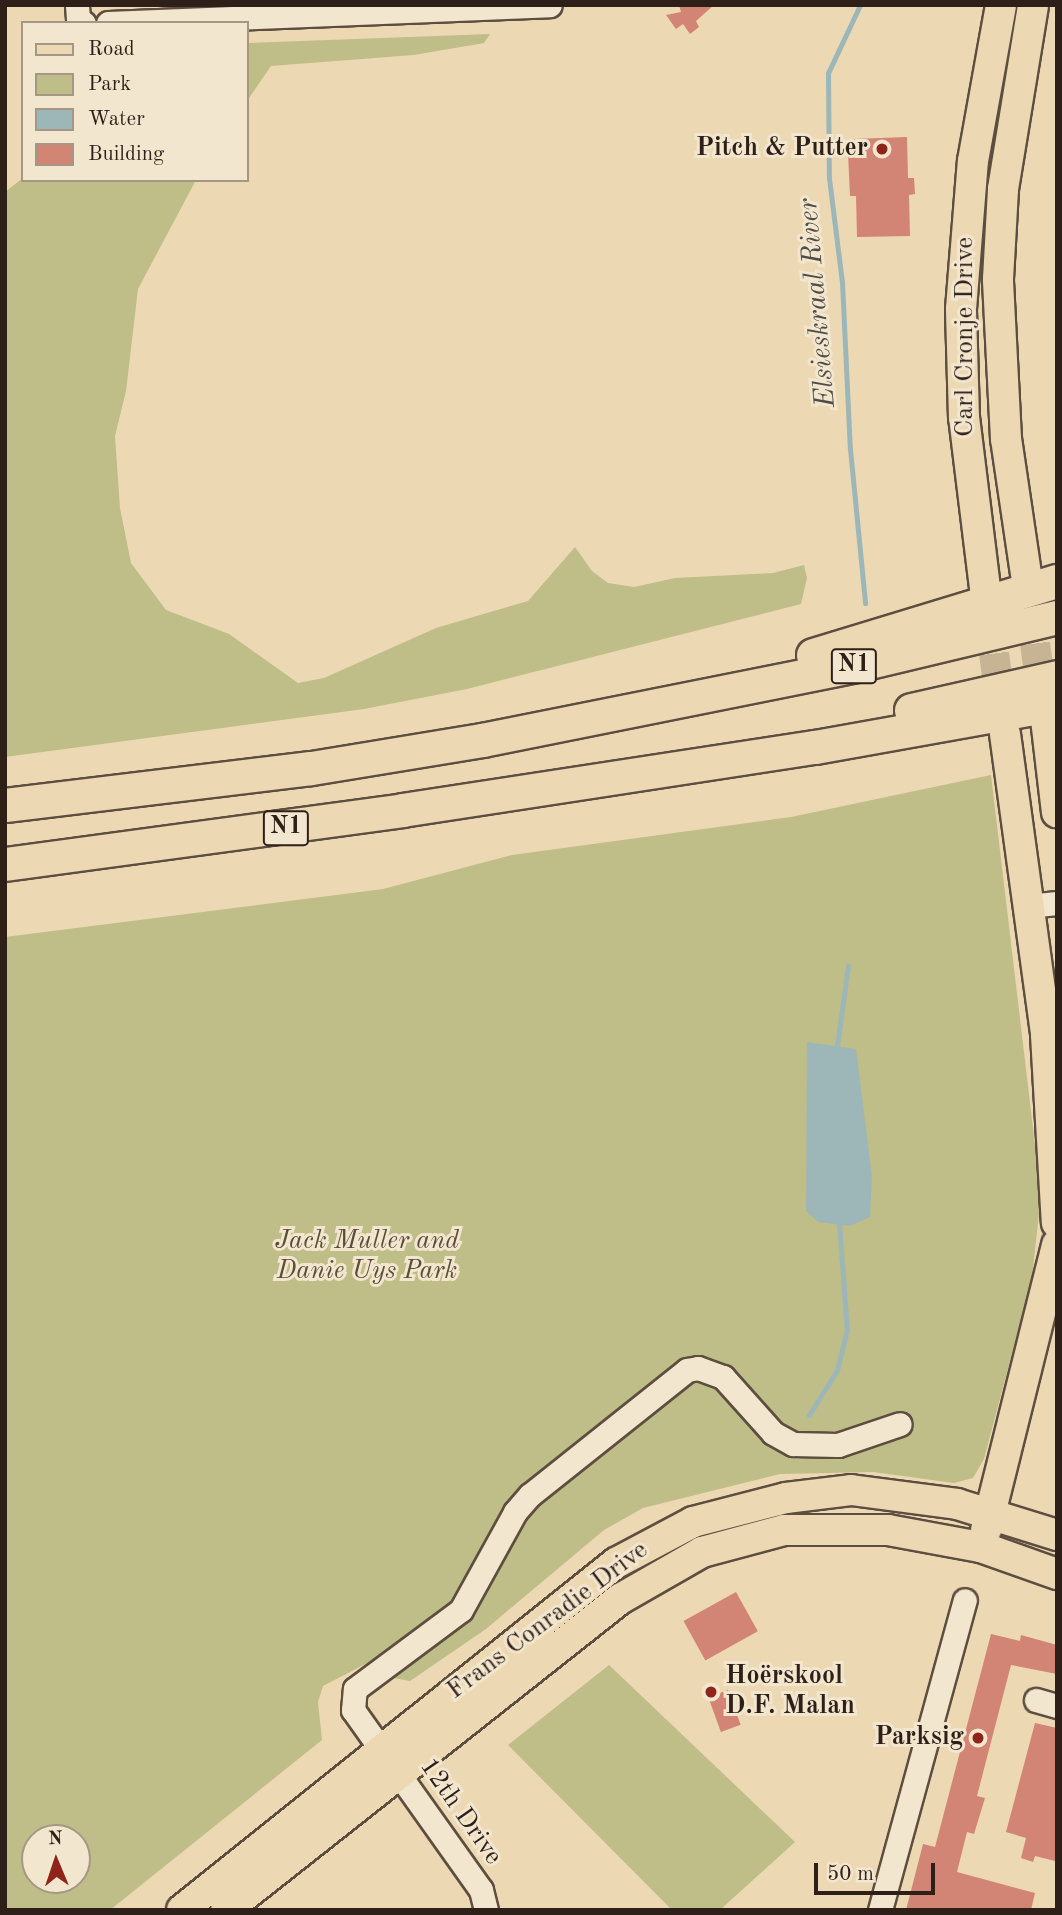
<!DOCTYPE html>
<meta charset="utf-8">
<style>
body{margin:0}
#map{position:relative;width:1062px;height:1915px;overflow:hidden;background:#ecd9b4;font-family:"Old Standard TT",serif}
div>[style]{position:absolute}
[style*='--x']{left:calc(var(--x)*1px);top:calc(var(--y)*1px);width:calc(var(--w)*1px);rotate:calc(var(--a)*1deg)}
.green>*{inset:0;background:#bfbd88}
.water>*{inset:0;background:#9db7b8}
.stream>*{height:5px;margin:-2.5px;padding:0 2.5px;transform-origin:2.5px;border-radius:2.5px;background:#9db7b8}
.building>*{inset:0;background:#d28475;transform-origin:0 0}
.major-tunnel>*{height:30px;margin-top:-15px;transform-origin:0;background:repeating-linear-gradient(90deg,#c6b495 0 30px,transparent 0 45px)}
.roads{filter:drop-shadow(2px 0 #5e4e40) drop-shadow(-2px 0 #5e4e40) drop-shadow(0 2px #5e4e40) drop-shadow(0 -2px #5e4e40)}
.minor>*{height:23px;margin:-11.5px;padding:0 11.5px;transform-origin:11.5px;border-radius:11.5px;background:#f3e6ce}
.major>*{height:30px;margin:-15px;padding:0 15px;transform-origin:15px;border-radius:15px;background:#ecd9b4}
.highway>*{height:33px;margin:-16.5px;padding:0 16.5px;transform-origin:16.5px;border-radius:16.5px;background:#ecd9b4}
.dots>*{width:19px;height:19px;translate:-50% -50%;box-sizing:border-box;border:4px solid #f3e6ce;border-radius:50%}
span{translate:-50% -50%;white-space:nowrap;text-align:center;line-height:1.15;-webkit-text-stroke:6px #f3e6ce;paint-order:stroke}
.shield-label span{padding:2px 5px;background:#f3e6ce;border:2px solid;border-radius:5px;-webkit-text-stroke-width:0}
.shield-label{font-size:24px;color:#2f1f19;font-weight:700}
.poi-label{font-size:26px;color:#2f1f19;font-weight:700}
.right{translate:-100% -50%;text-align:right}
.left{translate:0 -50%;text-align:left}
.street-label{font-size:26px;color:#2f1f19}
.park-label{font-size:26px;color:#5a4e3a;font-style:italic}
.water-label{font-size:28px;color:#504d49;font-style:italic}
.frame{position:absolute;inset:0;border:7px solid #2f1f19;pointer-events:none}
.legend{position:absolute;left:21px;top:21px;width:228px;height:161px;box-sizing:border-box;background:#f3e6ce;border:2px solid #a59686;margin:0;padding:9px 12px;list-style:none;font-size:21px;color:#2f1f19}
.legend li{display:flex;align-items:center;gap:14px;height:35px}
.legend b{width:35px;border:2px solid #a59686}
.north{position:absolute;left:21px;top:1824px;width:70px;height:70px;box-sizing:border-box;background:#f3e6ce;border:2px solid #a59686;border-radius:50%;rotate:358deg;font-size:19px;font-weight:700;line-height:28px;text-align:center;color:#2f1f19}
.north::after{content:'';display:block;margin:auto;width:24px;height:32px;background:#8f2418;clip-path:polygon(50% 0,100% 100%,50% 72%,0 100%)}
.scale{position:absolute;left:814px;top:1863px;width:121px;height:32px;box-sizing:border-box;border:4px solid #2f1f19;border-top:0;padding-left:9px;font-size:21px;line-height:24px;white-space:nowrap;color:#2f1f19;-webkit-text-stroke:5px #f3e6ce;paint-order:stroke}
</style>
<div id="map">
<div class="green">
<div style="clip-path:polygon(490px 34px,484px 43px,414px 55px,271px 66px,247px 101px,247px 43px)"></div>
<div style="clip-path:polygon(23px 178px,196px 180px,138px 289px,126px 391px,115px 436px,120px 508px,131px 563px,166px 610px,229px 634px,298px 683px,324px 678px,436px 628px,528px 601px,575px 547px,592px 571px,608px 583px,634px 587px,675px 578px,773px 573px,804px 565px,807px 578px,801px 604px,467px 689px,364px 709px,5px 757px,5px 192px)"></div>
<div style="clip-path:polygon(evenodd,991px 775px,1041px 1195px,1032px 1278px,984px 1459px,973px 1478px,954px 1483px,873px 1472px,780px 1474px,643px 1508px,604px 1530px,486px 1629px,410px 1681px,388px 1677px,373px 1660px,323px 1686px,318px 1702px,322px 1740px,110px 1910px,5px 1910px,5px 937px,383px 889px,512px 855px,791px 817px,991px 775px,35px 1838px,77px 1838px,77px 1880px,35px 1880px,35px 1838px)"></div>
<div style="clip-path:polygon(609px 1665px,795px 1842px,720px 1910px,672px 1910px,508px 1745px)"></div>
</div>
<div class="water">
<div style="clip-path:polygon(807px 1042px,856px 1049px,872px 1177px,870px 1217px,850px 1226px,818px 1222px,806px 1211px)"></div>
</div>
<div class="stream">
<div style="--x:860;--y:5;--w:75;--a:115.2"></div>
<div style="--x:828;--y:73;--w:105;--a:89.5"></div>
<div style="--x:829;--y:178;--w:105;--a:82.9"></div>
<div style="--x:842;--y:282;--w:167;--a:87.3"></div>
<div style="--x:850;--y:449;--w:155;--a:84.4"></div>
<div style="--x:837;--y:1046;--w:81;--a:-82.2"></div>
<div style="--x:809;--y:1415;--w:53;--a:-58.1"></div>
<div style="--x:837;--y:1370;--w:41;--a:-76"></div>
<div style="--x:847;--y:1330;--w:106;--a:-94.3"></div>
</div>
<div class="building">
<div style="clip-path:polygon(679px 5px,714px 5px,696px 21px,699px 27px,690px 34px,683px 24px,676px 29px,666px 15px,681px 12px)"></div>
<div style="clip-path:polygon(907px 137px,908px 178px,914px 178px,915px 194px,909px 195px,910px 236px,857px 237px,856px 196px,850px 196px,848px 153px,854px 152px,854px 139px)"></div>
<div style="left:736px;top:1592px;width:45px;height:60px;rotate:61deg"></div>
<div style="clip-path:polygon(991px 1634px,1020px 1641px,1021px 1635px,1057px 1645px,1057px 1674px,1011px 1665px,977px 1796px,985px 1798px,974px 1834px,967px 1832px,957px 1872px,1035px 1893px,1031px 1910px,906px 1910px,923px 1844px,935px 1847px)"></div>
<div style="left:728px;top:1690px;width:37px;height:21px;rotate:70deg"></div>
<div style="clip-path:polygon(1035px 1723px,1057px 1728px,1055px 1861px,1035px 1856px,1033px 1862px,1021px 1858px,1026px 1838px,1006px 1832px)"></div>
</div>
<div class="major-tunnel">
<div style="--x:1029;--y:599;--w:104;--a:82.3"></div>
<div style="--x:988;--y:609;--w:105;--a:82.3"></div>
</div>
<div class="roads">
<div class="minor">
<div style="--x:77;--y:5;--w:14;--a:86"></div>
<div style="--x:78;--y:19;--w:7;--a:34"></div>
<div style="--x:108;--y:23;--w:442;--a:-2.3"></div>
<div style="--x:1028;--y:906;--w:29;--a:-6"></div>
<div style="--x:1036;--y:1700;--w:22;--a:16"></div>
<div style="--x:486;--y:1910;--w:21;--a:-104"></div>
<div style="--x:481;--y:1890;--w:221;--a:-125.4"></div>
<div style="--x:353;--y:1710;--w:21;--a:-85"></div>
<div style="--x:355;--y:1689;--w:132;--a:-36.7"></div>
<div style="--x:461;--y:1610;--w:112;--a:-61.1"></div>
<div style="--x:515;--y:1512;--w:23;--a:-49"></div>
<div style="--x:530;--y:1495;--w:201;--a:-38.5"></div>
<div style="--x:687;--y:1370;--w:11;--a:-10"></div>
<div style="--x:698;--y:1368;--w:27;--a:20"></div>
<div style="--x:723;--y:1377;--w:75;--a:48.2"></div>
<div style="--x:773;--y:1433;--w:23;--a:29"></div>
<div style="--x:793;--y:1444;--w:45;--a:1.3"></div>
<div style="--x:838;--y:1445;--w:65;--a:-18.7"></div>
<div style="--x:880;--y:1910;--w:321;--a:-74.7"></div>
</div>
<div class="major">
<div style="--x:1026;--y:574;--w:136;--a:-98.4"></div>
<div style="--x:1006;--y:439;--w:160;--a:-92.9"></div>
<div style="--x:998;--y:279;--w:90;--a:-86.8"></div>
<div style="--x:1003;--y:189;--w:186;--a:-80.7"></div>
<div style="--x:985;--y:588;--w:171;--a:-97"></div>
<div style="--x:964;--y:418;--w:109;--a:-91.6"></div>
<div style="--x:961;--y:309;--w:148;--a:-85.4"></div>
<div style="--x:973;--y:161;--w:158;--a:-79.8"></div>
<div style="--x:1046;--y:719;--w:94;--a:83.3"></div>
<div style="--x:1005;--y:734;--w:304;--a:82.2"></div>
<div style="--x:1046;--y:1035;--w:188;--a:86.7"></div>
<div style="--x:986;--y:1530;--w:294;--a:-76"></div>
<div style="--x:182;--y:1910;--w:556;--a:-38.64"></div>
<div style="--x:616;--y:1563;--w:87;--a:-28"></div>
<div style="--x:693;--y:1522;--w:96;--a:-14.5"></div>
<div style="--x:786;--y:1498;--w:65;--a:-7"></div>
<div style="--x:851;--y:1490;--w:107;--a:7.5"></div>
<div style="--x:957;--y:1504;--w:105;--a:17.2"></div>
<div style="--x:226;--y:1910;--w:502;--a:-38.29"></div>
<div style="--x:620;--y:1599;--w:95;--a:-29.8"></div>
<div style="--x:702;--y:1552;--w:85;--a:-15"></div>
<div style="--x:784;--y:1530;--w:104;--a:0"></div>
<div style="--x:888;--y:1530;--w:95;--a:10.4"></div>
<div style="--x:981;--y:1547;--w:81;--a:19.6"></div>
</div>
<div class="highway">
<div style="--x:813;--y:655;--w:255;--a:-16.9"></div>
<div style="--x:911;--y:710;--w:150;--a:-12.7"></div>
<div style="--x:5;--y:805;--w:308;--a:-6.9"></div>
<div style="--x:311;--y:768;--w:173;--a:-9.3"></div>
<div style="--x:482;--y:740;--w:387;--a:-11.3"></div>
<div style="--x:861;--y:664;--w:202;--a:-13.5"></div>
<div style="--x:5;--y:864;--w:401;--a:-7.7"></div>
<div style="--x:402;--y:810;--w:418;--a:-8.7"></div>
<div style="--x:815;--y:747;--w:246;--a:-10.1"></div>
</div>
</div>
<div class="dots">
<div style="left:882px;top:149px;background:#8f2418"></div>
<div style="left:711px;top:1692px;background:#8f2418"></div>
<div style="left:978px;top:1738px;background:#8f2418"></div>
</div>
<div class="shield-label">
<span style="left:854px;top:666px">N1</span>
<span style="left:286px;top:828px">N1</span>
</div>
<div class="poi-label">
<span class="right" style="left:868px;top:149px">Pitch &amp; Putter</span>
<span class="left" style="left:725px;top:1692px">Hoërskool<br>D.F. Malan</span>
<span class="right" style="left:964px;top:1738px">Parksig</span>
</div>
<div class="street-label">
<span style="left:966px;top:337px;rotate:-90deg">Carl Cronje Drive</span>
<span style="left:548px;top:1621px;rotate:-37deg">Frans Conradie Drive</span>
<span style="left:460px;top:1812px;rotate:55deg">12th Drive</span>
</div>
<div class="park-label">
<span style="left:367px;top:1257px">Jack Muller and<br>Danie Uys Park</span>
</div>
<div class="water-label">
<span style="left:818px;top:303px;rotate:-95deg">Elsieskraal River</span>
</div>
<div class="frame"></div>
<ul class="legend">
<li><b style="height:9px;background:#ecd9b4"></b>Road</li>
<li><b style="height:19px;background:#bfbd88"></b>Park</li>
<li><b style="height:19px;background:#9db7b8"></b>Water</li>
<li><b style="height:19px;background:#d28475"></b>Building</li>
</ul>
<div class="north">N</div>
<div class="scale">50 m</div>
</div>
